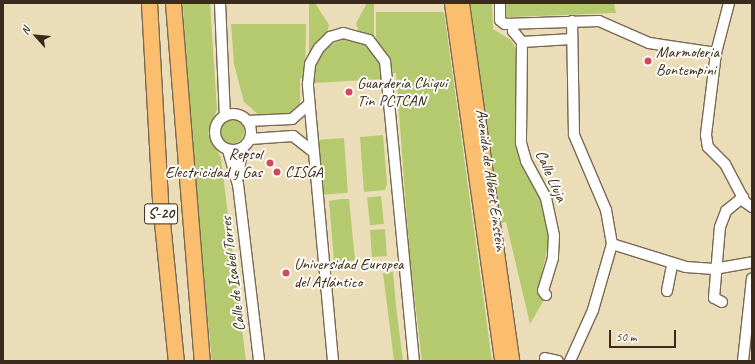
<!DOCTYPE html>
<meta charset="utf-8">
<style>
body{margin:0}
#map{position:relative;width:755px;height:364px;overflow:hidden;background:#ecddb9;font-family:Caveat,sans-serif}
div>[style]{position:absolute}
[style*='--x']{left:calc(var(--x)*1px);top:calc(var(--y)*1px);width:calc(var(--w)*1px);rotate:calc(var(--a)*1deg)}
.green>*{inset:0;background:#b5ca6e;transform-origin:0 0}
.round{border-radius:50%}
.roads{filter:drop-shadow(1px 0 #796954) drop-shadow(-1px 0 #796954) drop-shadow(0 1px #796954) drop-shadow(0 -1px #796954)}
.minor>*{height:10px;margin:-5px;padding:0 5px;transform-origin:5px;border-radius:5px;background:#fff}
.minor>.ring{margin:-5px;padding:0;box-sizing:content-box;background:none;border:10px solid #fff;border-radius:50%}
.major>*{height:13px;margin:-6.5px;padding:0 6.5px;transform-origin:6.5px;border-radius:6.5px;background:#fbbd6e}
.highway>*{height:15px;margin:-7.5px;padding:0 7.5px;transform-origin:7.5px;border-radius:7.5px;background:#fbbd6e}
.dots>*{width:11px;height:11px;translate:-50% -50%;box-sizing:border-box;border:2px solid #fdfcf7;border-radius:50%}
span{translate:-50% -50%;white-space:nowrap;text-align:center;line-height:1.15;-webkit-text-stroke:4px #fdfcf7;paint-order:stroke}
.shield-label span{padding:1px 3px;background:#fdfcf7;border:1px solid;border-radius:3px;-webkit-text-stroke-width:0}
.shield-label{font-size:15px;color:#3b2a1e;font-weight:700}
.poi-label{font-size:16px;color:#3b2a1e}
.left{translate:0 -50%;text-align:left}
.right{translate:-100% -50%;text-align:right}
.street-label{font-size:16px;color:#3b2a1e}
.frame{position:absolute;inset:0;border:4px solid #3b2a1e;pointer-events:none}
.north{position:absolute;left:16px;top:16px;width:40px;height:40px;-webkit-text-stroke:3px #fdfcf7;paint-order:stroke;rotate:297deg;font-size:11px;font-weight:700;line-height:16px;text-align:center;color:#3b2a1e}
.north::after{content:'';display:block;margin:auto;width:14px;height:18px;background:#3b2a1e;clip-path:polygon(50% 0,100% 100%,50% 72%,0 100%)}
.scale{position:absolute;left:609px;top:330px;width:67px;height:18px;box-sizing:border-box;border:2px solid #3b2a1e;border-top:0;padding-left:5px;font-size:12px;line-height:14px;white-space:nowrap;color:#3b2a1e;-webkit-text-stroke:3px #fdfcf7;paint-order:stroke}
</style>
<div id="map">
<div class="green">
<div style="clip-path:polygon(183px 3px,210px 3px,217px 109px,208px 134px,221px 158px,246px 361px,212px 361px,190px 138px)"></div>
<div style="clip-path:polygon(309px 3px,315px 3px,329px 25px,326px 36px,309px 56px)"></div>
<div style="clip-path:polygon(367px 3px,374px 3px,374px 40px,359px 32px,356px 23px)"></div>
<div style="clip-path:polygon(470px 3px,492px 3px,493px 29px,511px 40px,518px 52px,518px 145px,546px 208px,551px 230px,538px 293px,544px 300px,530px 324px,506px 222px,500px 223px)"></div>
<div style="clip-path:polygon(506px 3px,614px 3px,616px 13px,506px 17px)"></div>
<div style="clip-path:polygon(376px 12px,444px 12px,492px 361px,422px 361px,410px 259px,396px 73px,390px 73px,387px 56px,376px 43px)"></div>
<div style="clip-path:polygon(231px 24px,306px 24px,305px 78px,300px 78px,300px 104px,293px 113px,259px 115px,244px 102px,234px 64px)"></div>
<div style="clip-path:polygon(344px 39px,360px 42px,374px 51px,381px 64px,383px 79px,313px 83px,315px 60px,327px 46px)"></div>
<div class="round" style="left:218px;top:118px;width:26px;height:26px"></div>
<div style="clip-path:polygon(383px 135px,387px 184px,385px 190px,364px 192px,360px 137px)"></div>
<div style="left:344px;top:138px;width:55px;height:26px;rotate:86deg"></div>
<div style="left:381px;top:196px;width:28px;height:14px;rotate:84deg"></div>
<div style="clip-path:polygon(341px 199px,349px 199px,355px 260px,342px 262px,334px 261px,329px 201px)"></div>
<div style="left:385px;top:229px;width:27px;height:15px;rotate:86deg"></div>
<div style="clip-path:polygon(393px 272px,396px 306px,403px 361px,394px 361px,383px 273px)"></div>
</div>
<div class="roads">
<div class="minor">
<div style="--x:220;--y:3;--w:113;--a:87.5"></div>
<div style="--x:500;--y:3;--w:17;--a:90"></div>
<div style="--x:500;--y:20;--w:6;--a:39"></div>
<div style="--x:505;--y:24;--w:94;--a:-1.8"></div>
<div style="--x:599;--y:21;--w:55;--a:23.7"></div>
<div style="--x:649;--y:43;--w:68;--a:8.5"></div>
<div style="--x:729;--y:3;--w:52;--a:104.6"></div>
<div style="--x:716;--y:53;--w:83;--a:97"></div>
<div style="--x:706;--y:135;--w:12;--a:81"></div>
<div style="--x:708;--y:147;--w:24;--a:45"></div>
<div style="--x:725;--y:164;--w:43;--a:62.2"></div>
<div style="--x:745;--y:202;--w:9;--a:36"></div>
<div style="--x:513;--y:24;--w:7;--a:90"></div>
<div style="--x:513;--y:31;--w:14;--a:51"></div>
<div style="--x:522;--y:42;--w:101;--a:90.6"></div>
<div style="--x:521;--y:143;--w:19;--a:74"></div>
<div style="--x:526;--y:161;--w:42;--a:61.6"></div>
<div style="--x:546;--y:198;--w:39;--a:78"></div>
<div style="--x:554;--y:236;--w:22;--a:93"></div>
<div style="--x:553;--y:258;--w:34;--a:107"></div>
<div style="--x:543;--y:291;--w:5;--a:53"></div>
<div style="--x:522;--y:42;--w:50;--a:-3.4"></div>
<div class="ring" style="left:215px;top:114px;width:26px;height:26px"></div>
<div style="--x:247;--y:121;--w:45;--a:-2.5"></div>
<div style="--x:292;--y:119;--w:21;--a:-41"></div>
<div style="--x:250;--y:139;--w:43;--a:-4"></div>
<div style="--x:293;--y:136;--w:24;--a:38"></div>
<div style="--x:228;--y:150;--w:35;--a:74"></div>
<div style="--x:238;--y:184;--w:178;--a:83.2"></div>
<div style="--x:238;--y:178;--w:30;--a:-82"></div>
<div style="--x:612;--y:244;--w:77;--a:17.3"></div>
<div style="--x:686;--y:267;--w:28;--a:4"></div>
<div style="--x:714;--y:269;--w:39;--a:-10"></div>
<div style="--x:667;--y:291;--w:26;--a:-79"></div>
<div style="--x:722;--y:302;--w:9;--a:-153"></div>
<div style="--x:714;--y:298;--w:71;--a:-85.2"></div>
<div style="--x:720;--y:227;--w:17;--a:-69"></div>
<div style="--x:726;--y:211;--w:22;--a:-39"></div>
<div style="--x:545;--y:358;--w:13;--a:13"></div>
<div style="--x:333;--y:361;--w:278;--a:-95.2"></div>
<div style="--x:308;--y:84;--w:20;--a:-84"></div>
<div style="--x:310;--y:64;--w:18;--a:-61"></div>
<div style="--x:319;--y:48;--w:16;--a:-45"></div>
<div style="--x:330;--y:37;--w:14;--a:-17"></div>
<div style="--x:343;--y:33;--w:27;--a:15"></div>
<div style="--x:369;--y:40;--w:26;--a:53"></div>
<div style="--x:385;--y:61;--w:301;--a:84.5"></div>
<div style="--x:570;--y:361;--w:56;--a:-65.7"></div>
<div style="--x:593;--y:310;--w:69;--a:-73.9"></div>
<div style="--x:612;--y:244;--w:35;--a:-100"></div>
<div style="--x:606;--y:210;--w:82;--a:-113.1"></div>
<div style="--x:574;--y:135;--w:114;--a:-91"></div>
<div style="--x:743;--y:361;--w:83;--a:-83.8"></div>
</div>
<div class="major">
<div style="--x:451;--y:3;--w:361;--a:82"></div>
<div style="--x:462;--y:3;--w:361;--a:82"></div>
</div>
<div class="highway">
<div style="--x:149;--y:3;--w:199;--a:86.8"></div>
<div style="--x:160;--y:202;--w:160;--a:84.3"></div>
<div style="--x:173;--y:3;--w:359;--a:85.4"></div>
</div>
</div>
<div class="dots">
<div style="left:648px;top:61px;background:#d1495b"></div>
<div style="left:349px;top:92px;background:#d1495b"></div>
<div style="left:270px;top:163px;background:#d1495b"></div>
<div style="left:277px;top:172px;background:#d1495b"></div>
<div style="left:286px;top:273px;background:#d1495b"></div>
</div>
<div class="shield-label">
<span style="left:161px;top:214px">S-20</span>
</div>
<div class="poi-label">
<span class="left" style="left:656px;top:61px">Marmoleria<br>Bontempini</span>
<span class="left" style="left:357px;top:92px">Guardería Chiqui<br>Tin PCTCAN</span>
<span class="right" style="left:262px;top:163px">Repsol<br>Electricidad y Gas</span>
<span class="left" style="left:285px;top:172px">CISGA</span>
<span class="left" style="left:294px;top:273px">Universidad Europea<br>del Atlántico</span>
</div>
<div class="street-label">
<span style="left:551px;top:176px;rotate:66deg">Calle Lluja</span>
<span style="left:491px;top:180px;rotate:82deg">Avenida de Albert Einstein</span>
<span style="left:233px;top:274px;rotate:-97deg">Calle de Isabel Torres</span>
</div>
<div class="frame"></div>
<div class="north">N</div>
<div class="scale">50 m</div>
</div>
